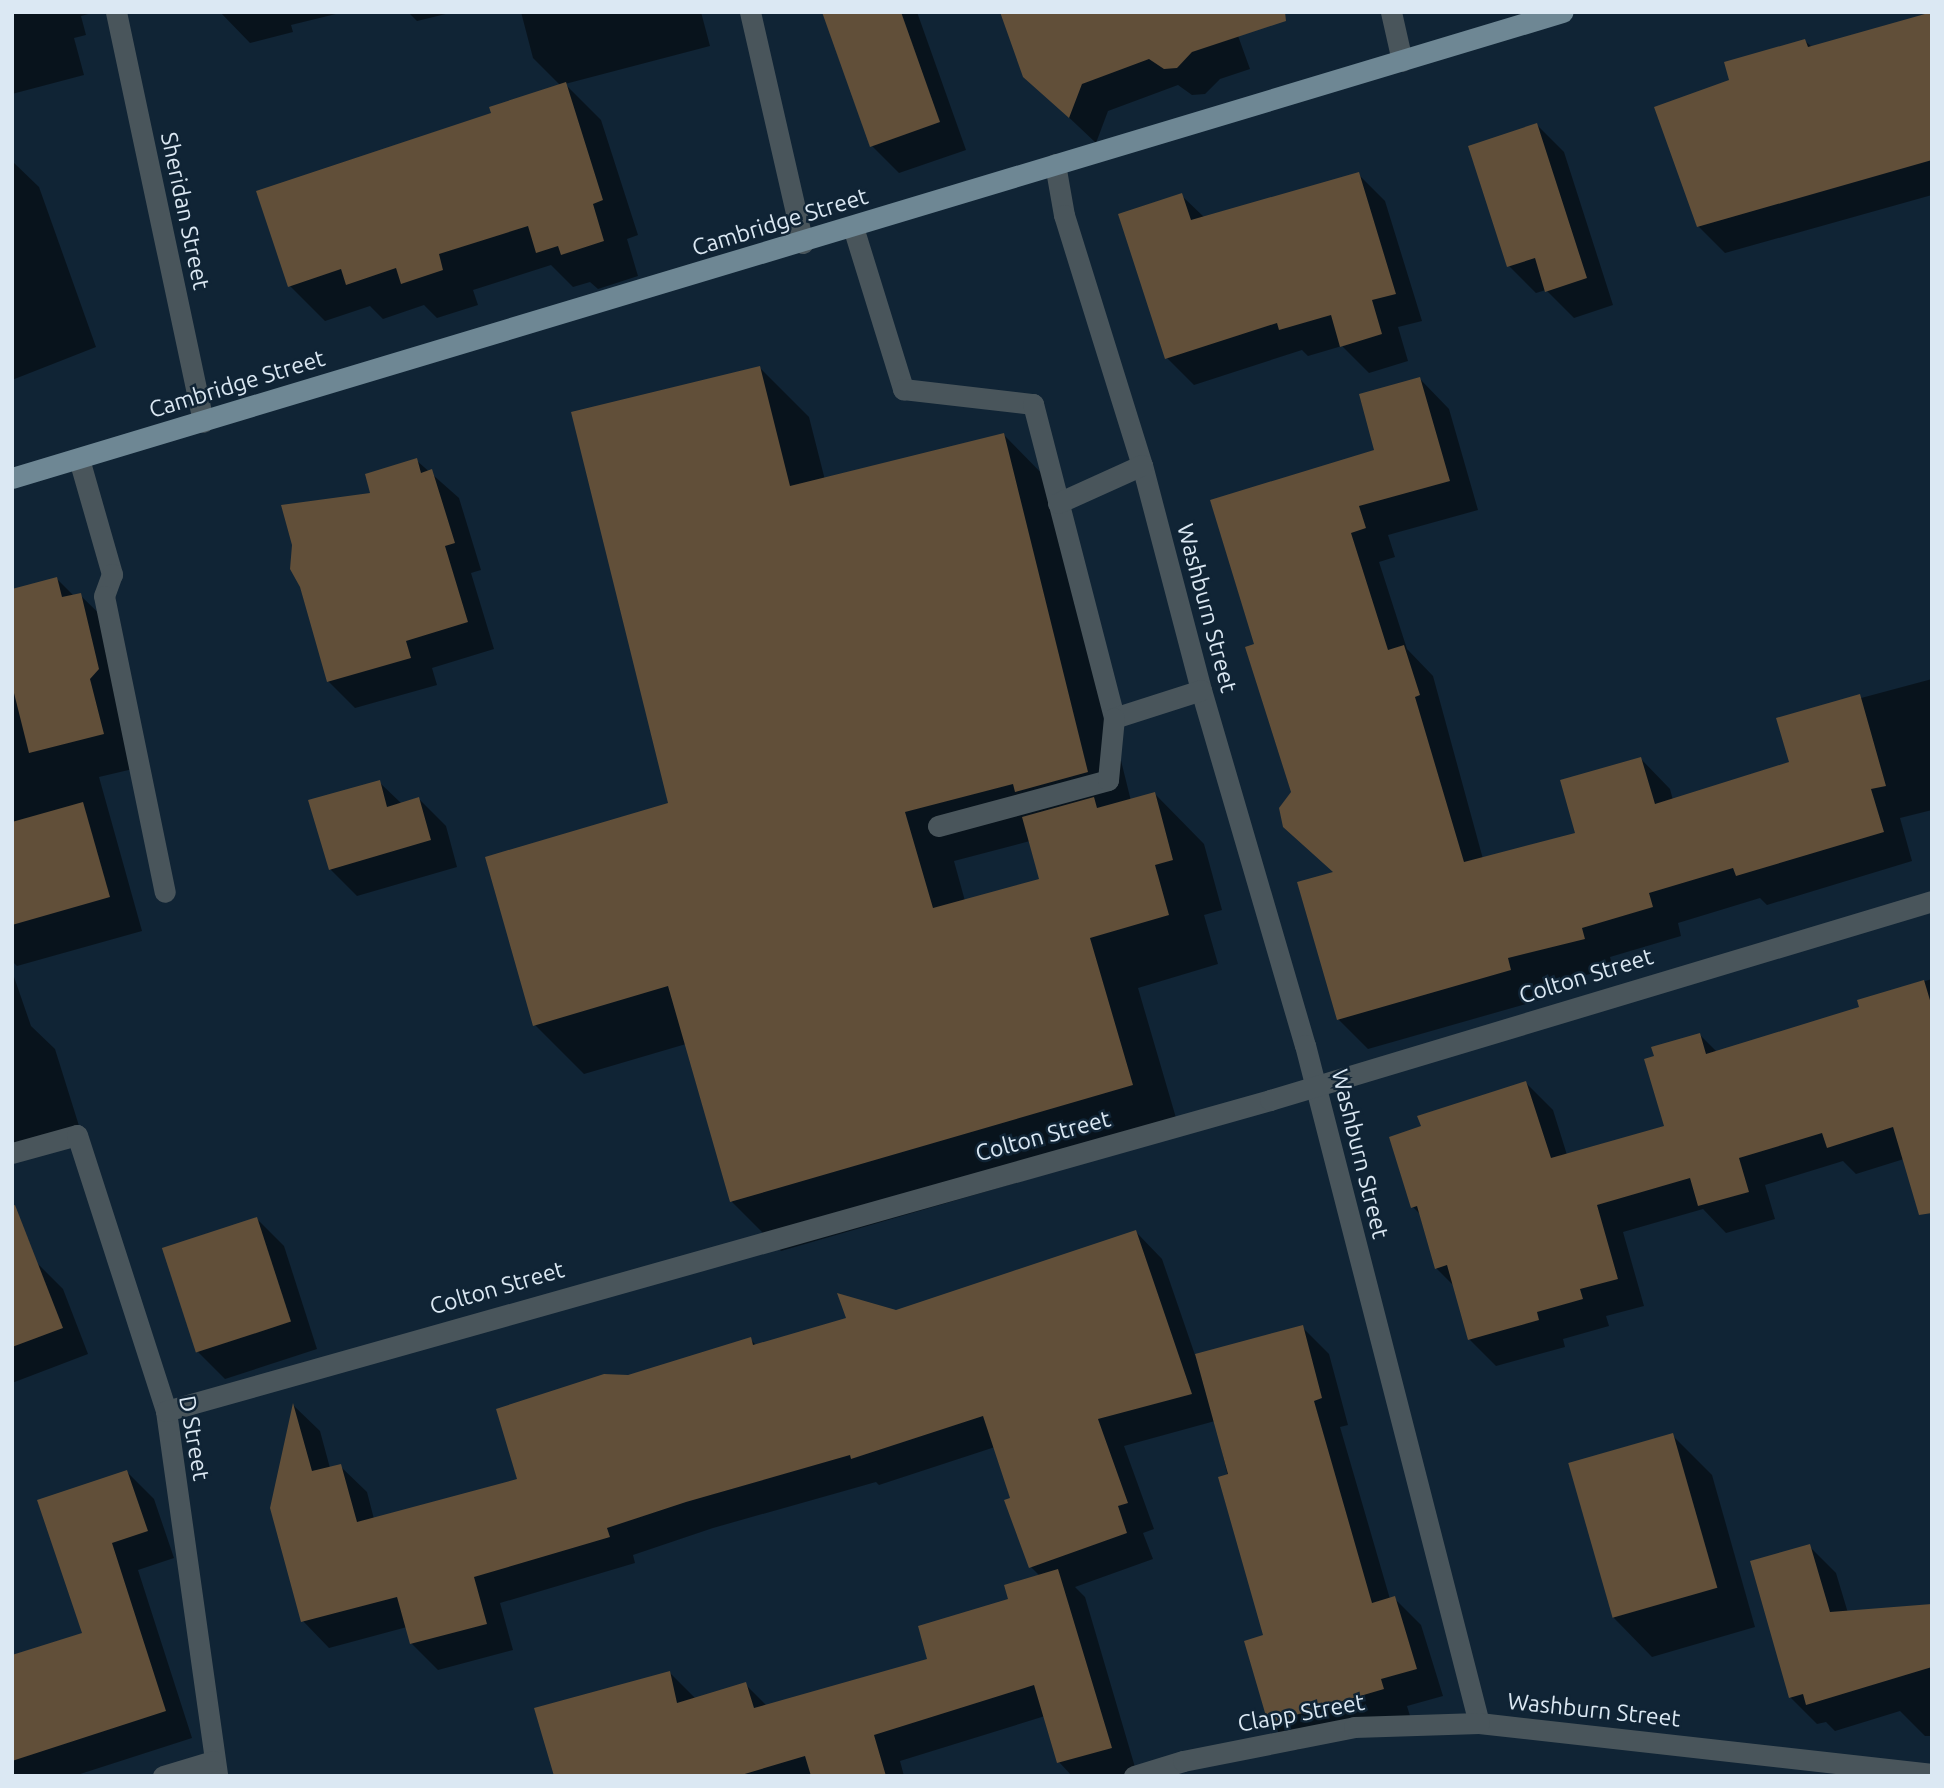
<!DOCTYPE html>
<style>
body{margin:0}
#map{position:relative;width:1944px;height:1788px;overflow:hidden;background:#102435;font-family:Ubuntu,sans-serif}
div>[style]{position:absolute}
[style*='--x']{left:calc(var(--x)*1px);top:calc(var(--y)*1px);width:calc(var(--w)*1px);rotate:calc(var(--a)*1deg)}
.shadow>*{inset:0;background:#0007}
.building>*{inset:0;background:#614f39;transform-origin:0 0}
.minor>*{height:21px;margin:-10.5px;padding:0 10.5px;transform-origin:10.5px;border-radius:10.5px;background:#49555b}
.major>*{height:21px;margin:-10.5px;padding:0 10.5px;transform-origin:10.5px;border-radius:10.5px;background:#6e8794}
span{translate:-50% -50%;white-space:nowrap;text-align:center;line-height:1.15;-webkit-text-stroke:5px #102435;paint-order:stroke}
.street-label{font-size:23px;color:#dbe8f3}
.frame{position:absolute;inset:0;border:14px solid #dbe8f3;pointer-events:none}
</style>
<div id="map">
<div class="shadow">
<div style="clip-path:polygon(12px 12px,96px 12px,81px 16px,86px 35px,74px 38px,84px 75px,12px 94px)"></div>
<div style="clip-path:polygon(220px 12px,344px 12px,291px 25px,293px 32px,250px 43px)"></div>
<div style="clip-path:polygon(408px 12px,454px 12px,417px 21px)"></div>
<div style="clip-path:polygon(521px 12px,701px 12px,710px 46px,565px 84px,601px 120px,638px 235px,627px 239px,638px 276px,598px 289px,590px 282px,573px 287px,551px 265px,473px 290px,478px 305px,437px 318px,424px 305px,383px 319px,370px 306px,325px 321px,290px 286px,494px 114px,561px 86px,533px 58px)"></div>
<div style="clip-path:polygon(838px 12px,917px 12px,966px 150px,899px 173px,872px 146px)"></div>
<div style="clip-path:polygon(1932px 13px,1932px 195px,1725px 253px,1698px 226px,1732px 81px,1805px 41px,1812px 47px)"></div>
<div style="clip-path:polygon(1237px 33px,1250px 69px,1220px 79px,1205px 94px,1192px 95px,1178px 85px,1108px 111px,1096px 143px,1025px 76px)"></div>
<div style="clip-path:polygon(1537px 125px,1564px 152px,1613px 305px,1574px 318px,1546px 290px,1536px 293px,1509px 266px)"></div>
<div style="clip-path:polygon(12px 161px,39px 187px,96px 347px,12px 380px)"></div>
<div style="clip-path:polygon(1358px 174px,1385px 201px,1422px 321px,1398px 327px,1408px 361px,1369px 373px,1342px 346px,1308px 356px,1302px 350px,1194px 385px,1167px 358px,1181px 195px,1205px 218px)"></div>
<div style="clip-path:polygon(evenodd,760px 368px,809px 417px,825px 480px,1004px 435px,1053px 485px,1131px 801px,1155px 794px,1204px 844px,1222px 910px,1204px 915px,1218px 964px,1138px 988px,1181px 1135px,781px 1251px,732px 1202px,686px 1044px,584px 1074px,535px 1025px,670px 804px,760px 368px,1030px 841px,1041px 880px,965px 901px,954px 861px,1030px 841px)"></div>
<div style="clip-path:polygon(1420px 379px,1449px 409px,1478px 510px,1388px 535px,1395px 557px,1379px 562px,1407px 649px,1433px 676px,1483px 859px,1578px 834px,1641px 759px,1670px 789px,1673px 800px,1791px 763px,1779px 720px,1932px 679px,1932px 810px,1900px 818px,1912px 861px,1767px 905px,1760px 898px,1678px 923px,1681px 936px,1610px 957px,1613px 968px,1536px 988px,1540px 1000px,1368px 1049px,1338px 1019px,1334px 873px,1293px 792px,1256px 645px)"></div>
<div style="clip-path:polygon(416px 460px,459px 498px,481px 570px,471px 573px,494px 649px,432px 668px,437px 685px,355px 708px,328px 681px,373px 494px)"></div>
<div style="clip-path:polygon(57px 579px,74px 596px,80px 595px,114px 628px,137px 768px,99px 777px,142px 931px,17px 966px,12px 961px,12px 590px)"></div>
<div style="clip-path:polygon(379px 782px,402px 804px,419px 799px,446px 826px,457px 867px,357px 896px,330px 869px)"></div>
<div style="clip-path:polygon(12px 971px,31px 1026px,55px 1049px,80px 1129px,12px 1149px)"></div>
<div style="clip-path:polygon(1932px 979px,1932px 1190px,1904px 1159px,1856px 1174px,1843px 1161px,1765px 1185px,1775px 1219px,1726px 1233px,1703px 1209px,1623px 1232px,1644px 1306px,1606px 1316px,1609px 1326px,1563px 1339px,1565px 1347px,1496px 1366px,1469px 1339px,1454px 1286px,1436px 1268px,1422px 1216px,1413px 1207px,1423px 1127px,1526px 1083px,1553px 1110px,1567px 1155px,1666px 1127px,1700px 1035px,1717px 1052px,1861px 1008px,1859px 1001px)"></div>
<div style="clip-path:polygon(257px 1219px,284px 1246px,317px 1349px,225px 1379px,198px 1352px)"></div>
<div style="clip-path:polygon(1136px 1232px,1162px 1259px,1195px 1355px,1302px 1327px,1329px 1354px,1348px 1425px,1340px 1427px,1390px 1599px,1394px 1598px,1421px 1625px,1443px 1696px,1407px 1706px,1410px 1716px,1297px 1750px,1269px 1723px,1265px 1636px,1215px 1421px,1124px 1446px,1154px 1529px,1143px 1533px,1153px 1559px,1075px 1587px,1085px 1597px,1137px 1774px,1133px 1776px,1072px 1776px,1059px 1762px,1045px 1716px,900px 1761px,904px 1776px,556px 1776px,670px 1673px,696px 1699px,745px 1684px,767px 1706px,929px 1660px,1011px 1600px,1040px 1576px,1031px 1567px,995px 1447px,879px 1485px,876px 1482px,713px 1528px,633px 1555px,635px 1563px,500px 1603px,513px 1650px,438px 1670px,411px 1643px,407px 1627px,329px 1648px,303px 1621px,272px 1508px,294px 1406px,320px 1431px,330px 1468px,340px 1466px,367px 1492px,374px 1519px,519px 1480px,628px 1377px,750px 1339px,757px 1346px,897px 1312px)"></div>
<div style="clip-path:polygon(37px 1263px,63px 1289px,88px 1354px,12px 1383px,12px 1273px)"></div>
<div style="clip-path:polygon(1672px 1435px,1712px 1475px,1755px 1627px,1652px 1657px,1613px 1617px)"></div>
<div style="clip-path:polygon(127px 1472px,154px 1499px,174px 1558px,138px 1570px,192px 1738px,74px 1776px,12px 1776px,12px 1656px,85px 1634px)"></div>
<div style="clip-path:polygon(1809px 1546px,1836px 1573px,1848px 1613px,1932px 1606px,1932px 1736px,1925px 1736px,1900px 1711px,1835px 1731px,1826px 1722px,1817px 1724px,1790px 1697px)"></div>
</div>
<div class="building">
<div style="clip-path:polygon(822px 12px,901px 12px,940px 122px,870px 147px)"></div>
<div style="clip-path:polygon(1000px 12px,1285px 12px,1286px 21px,1192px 52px,1177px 68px,1164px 69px,1149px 59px,1082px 84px,1069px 118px,1023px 77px)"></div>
<div style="clip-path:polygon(1932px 12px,1932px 160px,1697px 227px,1654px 107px,1729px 80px,1724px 62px,1805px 39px,1808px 47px)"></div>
<div style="clip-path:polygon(566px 82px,603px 200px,593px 204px,604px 241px,561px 255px,558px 246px,536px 253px,528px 226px,439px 254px,443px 270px,401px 284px,396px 268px,346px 285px,341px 269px,288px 287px,256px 191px,491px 113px,489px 107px)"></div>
<div style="clip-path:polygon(1537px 123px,1587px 278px,1545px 292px,1535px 258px,1507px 267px,1468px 146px)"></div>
<div style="clip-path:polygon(1359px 172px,1396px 294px,1372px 300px,1382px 334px,1340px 347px,1331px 315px,1279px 330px,1277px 323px,1165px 359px,1118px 214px,1182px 193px,1191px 220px)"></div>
<div style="clip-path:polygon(760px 366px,790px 486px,1004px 433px,1088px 772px,1015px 792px,1013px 784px,905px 812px,933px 908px,1039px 879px,1022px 817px,1094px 797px,1097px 808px,1155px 792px,1173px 860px,1155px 865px,1169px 915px,1090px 938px,1133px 1085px,730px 1202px,668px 986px,533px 1026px,485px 857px,668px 803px,571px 412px)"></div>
<div style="clip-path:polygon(1420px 377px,1450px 481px,1359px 506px,1366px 528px,1351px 533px,1388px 650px,1404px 645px,1420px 695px,1415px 697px,1464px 862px,1575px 833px,1560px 780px,1641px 757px,1655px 804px,1789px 762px,1776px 718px,1860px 694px,1886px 786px,1871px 789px,1884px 832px,1736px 876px,1733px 868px,1649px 893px,1653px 907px,1582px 928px,1585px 939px,1508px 958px,1511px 970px,1337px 1020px,1297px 882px,1333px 872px,1283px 827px,1279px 808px,1291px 792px,1245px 647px,1254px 644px,1210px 500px,1374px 450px,1359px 394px)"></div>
<div style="clip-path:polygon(417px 458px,421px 473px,432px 469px,455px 543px,445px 546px,468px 622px,406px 641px,411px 658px,327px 682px,300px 587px,290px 569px,292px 545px,281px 505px,370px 493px,365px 474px)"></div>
<div style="clip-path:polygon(57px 577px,62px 597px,81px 593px,99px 669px,90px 679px,104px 734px,29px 753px,12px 685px,12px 589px)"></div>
<div style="clip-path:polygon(380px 780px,387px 807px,419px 797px,431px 840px,329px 870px,308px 800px)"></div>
<div style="clip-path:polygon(83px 802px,110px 897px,12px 925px,12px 822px)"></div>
<div style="clip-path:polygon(1924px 980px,1932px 1007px,1932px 1213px,1919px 1215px,1893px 1127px,1827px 1148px,1822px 1133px,1739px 1158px,1749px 1192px,1698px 1206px,1690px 1178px,1597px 1205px,1618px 1279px,1580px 1289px,1583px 1299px,1537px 1312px,1539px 1320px,1468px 1340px,1447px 1265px,1435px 1269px,1417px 1206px,1411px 1208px,1389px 1137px,1421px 1126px,1417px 1116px,1526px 1081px,1551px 1158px,1664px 1126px,1644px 1059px,1654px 1056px,1651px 1047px,1700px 1033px,1706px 1054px,1859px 1007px,1857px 1000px)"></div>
<div style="clip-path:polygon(15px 1205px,63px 1328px,12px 1347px,12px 1206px)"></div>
<div style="left:257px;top:1217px;width:110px;height:100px;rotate:72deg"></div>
<div style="clip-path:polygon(1136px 1230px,1192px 1394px,1098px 1419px,1128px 1503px,1118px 1506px,1127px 1533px,1029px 1568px,1004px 1500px,1010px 1498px,983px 1416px,851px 1459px,850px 1455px,686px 1502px,607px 1528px,610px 1537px,474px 1577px,487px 1624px,410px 1644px,397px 1597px,301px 1622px,270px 1508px,293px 1403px,312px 1471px,341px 1464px,357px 1522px,517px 1479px,496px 1409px,604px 1374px,628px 1375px,751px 1337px,753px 1345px,846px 1318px,837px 1293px,896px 1310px)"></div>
<div style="clip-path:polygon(1303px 1325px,1322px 1398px,1314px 1401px,1372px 1603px,1395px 1596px,1417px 1669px,1381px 1679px,1384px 1689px,1268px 1723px,1244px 1641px,1263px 1635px,1218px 1477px,1228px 1474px,1195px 1354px)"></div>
<div style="left:1673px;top:1433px;width:161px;height:109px;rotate:74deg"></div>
<div style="clip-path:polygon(127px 1470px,148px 1531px,112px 1543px,166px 1711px,12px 1761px,12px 1655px,82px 1633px,37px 1500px)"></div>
<div style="clip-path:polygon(1810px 1544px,1830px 1612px,1932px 1604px,1932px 1667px,1806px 1705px,1803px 1694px,1789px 1698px,1750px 1561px)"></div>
<div style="clip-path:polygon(1058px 1569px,1112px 1748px,1057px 1763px,1034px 1685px,874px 1735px,886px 1776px,811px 1776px,805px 1756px,738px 1776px,554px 1776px,534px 1708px,670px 1671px,677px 1703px,746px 1682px,754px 1708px,927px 1659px,918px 1626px,1008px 1599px,1004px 1585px)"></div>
</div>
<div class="minor">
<div style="--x:116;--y:12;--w:419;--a:78"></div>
<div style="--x:750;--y:12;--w:237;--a:77.1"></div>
<div style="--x:1391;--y:12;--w:50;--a:77.3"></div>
<div style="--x:1055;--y:164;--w:52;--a:80"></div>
<div style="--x:1064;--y:215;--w:262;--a:72.7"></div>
<div style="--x:1142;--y:465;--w:233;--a:75.3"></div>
<div style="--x:1201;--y:690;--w:370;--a:73.7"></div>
<div style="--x:1305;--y:1045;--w:700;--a:75.61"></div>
<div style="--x:1479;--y:1723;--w:456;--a:6.4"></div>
<div style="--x:853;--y:227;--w:170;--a:72.8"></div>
<div style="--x:903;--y:389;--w:131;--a:6.6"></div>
<div style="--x:1033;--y:404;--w:324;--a:75.5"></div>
<div style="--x:1114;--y:718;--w:91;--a:-17.8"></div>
<div style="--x:79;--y:459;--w:120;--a:74"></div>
<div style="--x:112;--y:574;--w:23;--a:110"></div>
<div style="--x:104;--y:596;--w:302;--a:78.4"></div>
<div style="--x:1058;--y:503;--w:92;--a:-24.3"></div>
<div style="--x:938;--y:826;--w:176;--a:-15.1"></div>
<div style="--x:1108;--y:780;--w:62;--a:-84.5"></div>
<div style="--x:12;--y:1153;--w:67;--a:-15.5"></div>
<div style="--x:77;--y:1135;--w:290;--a:72.1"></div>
<div style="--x:166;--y:1411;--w:369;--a:82"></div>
<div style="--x:166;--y:1411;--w:1147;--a:-15.73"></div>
<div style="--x:1270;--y:1100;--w:691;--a:-16.73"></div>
<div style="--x:163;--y:1776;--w:52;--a:-16.7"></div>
<div style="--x:1134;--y:1776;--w:51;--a:-17"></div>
<div style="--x:1183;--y:1761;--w:174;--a:-11.2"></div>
<div style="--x:1354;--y:1727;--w:125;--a:-1.8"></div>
</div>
<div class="major">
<div style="--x:12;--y:478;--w:1619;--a:-16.73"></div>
</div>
<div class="street-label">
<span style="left:185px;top:211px;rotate:78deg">Sheridan Street</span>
<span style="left:780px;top:222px;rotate:-17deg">Cambridge Street</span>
<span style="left:237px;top:384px;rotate:-17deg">Cambridge Street</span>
<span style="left:1207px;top:608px;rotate:75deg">Washburn Street</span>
<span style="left:1586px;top:976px;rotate:-17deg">Colton Street</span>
<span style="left:1043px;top:1136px;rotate:-15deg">Colton Street</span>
<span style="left:1360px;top:1154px;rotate:76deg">Washburn Street</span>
<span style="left:497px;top:1288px;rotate:-16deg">Colton Street</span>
<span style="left:194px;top:1438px;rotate:80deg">D Street</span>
<span style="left:1594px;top:1710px;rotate:6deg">Washburn Street</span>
<span style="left:1301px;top:1713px;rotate:-10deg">Clapp Street</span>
</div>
<div class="frame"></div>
</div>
